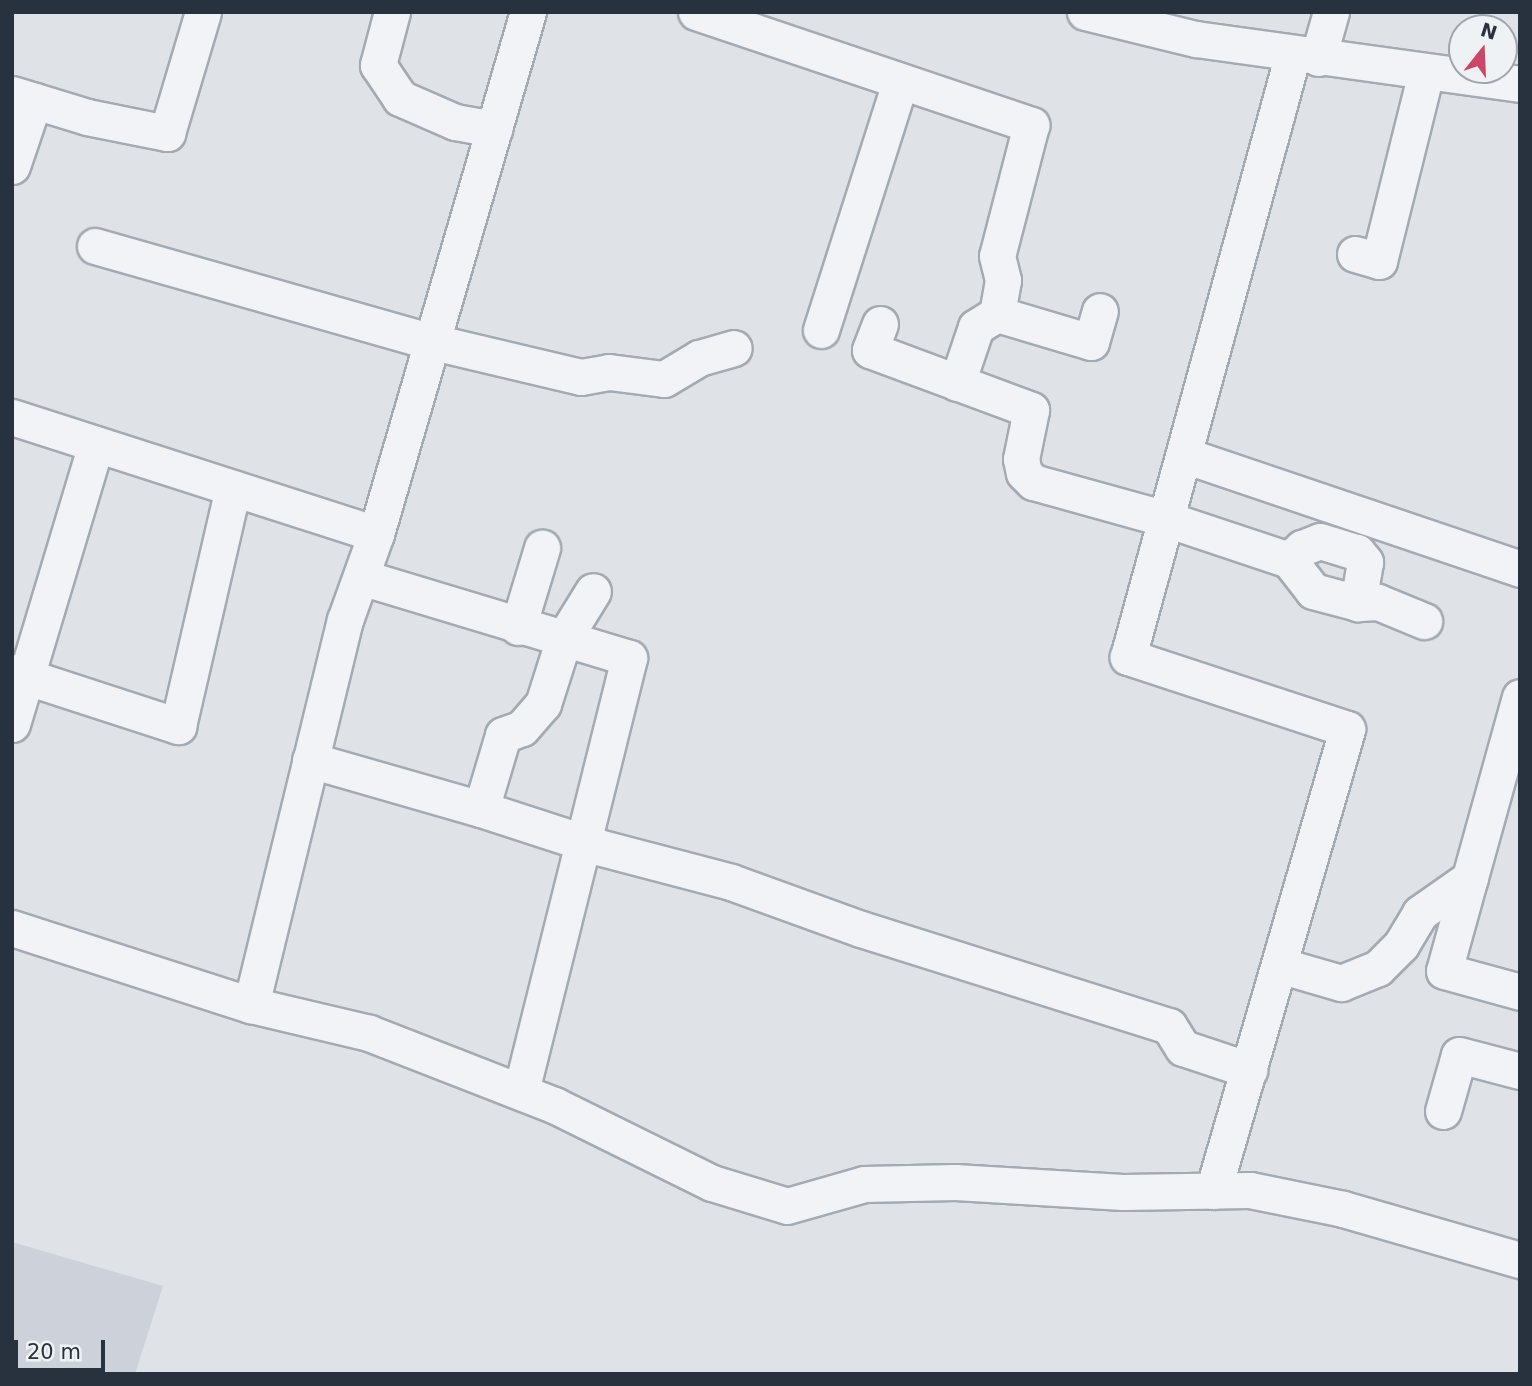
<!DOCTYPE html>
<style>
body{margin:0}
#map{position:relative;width:1532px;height:1386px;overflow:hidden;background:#dfe3e8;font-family:"DejaVu Sans",sans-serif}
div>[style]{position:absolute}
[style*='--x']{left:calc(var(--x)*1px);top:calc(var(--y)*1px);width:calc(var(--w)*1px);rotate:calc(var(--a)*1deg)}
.built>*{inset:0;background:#cdd2da}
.roads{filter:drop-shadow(2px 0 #a4aab2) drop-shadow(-2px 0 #a4aab2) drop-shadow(0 2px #a4aab2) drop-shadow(0 -2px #a4aab2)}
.minor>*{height:35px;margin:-17.5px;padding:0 17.5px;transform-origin:17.5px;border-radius:17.5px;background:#f1f3f6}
span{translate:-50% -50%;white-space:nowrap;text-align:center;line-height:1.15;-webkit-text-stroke:5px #eef2f5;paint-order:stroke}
.frame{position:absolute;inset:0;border:14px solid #28323e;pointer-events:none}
.north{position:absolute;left:1448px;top:14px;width:70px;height:70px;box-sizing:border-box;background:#eef2f5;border:2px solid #9fa5ac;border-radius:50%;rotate:18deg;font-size:19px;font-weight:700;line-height:28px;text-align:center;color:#28323e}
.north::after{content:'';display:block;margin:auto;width:24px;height:32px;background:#cb4667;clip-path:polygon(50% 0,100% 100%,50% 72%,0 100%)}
.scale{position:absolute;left:14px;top:1340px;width:91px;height:32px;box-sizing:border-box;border:4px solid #28323e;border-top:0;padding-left:9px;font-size:21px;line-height:24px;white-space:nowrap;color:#28323e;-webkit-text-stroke:5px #eef2f5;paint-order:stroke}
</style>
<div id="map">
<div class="built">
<div style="clip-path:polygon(12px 1242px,163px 1286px,135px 1374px,12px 1374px)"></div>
</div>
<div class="roads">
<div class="minor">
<div style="--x:392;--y:12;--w:55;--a:104.8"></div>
<div style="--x:378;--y:65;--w:40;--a:56"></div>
<div style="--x:400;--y:98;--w:60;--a:23.6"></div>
<div style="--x:455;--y:122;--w:40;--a:10"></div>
<div style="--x:696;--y:12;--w:354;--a:18.6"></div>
<div style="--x:1031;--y:125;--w:135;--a:104.5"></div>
<div style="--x:997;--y:256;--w:25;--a:76"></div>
<div style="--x:1003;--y:280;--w:35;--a:100"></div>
<div style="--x:997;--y:314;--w:98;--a:16.6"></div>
<div style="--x:1091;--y:342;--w:32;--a:-74"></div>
<div style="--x:1085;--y:12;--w:114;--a:13.7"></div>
<div style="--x:1196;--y:39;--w:327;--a:7.9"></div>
<div style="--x:1318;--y:58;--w:48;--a:-74.2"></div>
<div style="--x:12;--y:94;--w:78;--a:17"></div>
<div style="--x:87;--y:117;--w:82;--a:11.3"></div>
<div style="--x:167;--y:133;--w:126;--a:-73.4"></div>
<div style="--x:12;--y:166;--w:69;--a:-71.3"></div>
<div style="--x:95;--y:246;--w:351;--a:15.9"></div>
<div style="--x:433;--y:342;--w:152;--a:13.3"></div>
<div style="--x:581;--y:377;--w:28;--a:-10"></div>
<div style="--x:609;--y:372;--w:55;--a:7.3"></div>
<div style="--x:664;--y:379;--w:41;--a:-31"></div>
<div style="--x:699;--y:358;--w:36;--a:-16"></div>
<div style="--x:1355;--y:254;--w:25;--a:16"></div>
<div style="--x:1379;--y:261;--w:195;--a:-76"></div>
<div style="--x:880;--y:324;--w:28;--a:111"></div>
<div style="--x:870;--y:350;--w:172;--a:20.4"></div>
<div style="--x:1031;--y:410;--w:50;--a:101.5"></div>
<div style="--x:1021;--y:459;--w:14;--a:78"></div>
<div style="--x:1024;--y:473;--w:13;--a:45"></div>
<div style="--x:1033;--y:482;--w:138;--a:15.5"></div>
<div style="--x:1166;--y:519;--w:130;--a:18.4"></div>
<div style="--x:1289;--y:560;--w:39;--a:52"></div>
<div style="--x:1313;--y:591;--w:47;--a:14.9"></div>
<div style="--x:1358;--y:603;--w:20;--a:-3"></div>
<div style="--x:1378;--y:602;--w:50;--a:22.4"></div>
<div style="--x:821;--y:330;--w:260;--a:-72.3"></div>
<div style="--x:957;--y:383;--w:59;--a:-71.3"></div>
<div style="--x:976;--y:327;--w:25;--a:-32"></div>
<div style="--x:12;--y:417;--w:382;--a:17.8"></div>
<div style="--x:1184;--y:455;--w:355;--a:18.7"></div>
<div style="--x:1289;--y:560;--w:18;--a:-43"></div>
<div style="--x:1302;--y:548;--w:19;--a:-21"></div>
<div style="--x:1320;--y:541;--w:39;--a:17"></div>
<div style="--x:1357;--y:552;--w:13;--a:51"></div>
<div style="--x:1365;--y:562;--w:42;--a:99.7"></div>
<div style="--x:361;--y:577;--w:280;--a:16.8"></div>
<div style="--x:629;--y:658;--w:447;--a:104"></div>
<div style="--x:518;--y:627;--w:83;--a:-73.1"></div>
<div style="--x:12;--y:672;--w:175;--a:18"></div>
<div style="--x:178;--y:726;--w:244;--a:-77"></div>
<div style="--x:1520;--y:697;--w:284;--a:105.5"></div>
<div style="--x:1444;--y:971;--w:79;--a:15.4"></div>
<div style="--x:12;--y:724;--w:292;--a:-73.3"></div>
<div style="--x:310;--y:760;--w:178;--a:16"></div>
<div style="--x:481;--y:809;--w:77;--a:-73.4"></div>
<div style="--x:503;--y:735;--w:20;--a:-20"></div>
<div style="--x:522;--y:728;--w:32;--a:-49"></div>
<div style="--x:543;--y:704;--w:69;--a:-72.3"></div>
<div style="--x:564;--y:638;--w:55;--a:-58.3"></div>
<div style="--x:481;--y:809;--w:123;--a:18"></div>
<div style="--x:598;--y:847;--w:138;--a:14.7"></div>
<div style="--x:731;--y:882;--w:138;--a:19.9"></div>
<div style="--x:861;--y:929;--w:323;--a:17.5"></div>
<div style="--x:1169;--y:1026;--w:26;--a:58"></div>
<div style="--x:1183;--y:1048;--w:70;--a:18.4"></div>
<div style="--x:12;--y:928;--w:251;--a:17.9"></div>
<div style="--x:251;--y:1005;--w:121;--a:13.3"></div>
<div style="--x:369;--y:1033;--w:199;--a:21.3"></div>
<div style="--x:554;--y:1105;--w:176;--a:26.3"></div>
<div style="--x:712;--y:1183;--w:78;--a:17"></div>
<div style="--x:787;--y:1206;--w:80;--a:-15.9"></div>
<div style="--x:864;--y:1184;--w:91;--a:-1.3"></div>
<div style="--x:955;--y:1182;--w:168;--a:3.4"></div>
<div style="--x:1123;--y:1192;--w:127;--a:-0.9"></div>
<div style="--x:1250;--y:1190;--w:95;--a:11.5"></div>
<div style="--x:1343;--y:1209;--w:184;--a:16.1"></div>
<div style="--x:1279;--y:965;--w:65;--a:16.2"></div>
<div style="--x:1341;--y:983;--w:40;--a:-22"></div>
<div style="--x:1378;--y:968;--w:33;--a:-45"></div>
<div style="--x:1401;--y:945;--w:37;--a:-59"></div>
<div style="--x:1420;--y:913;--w:61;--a:-35"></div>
<div style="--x:251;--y:1005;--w:396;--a:-76.3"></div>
<div style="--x:345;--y:620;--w:91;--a:-70.2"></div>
<div style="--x:376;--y:534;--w:544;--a:-73.77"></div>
<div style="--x:1443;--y:1111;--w:58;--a:-74.1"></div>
<div style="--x:1459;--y:1055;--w:63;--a:14.7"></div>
<div style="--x:1213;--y:1191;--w:481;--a:-73.8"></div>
<div style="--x:1347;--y:729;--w:231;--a:-161.8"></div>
<div style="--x:1128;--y:657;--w:625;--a:-74.7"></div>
</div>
</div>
<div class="frame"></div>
<div class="north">N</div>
<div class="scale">20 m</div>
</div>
